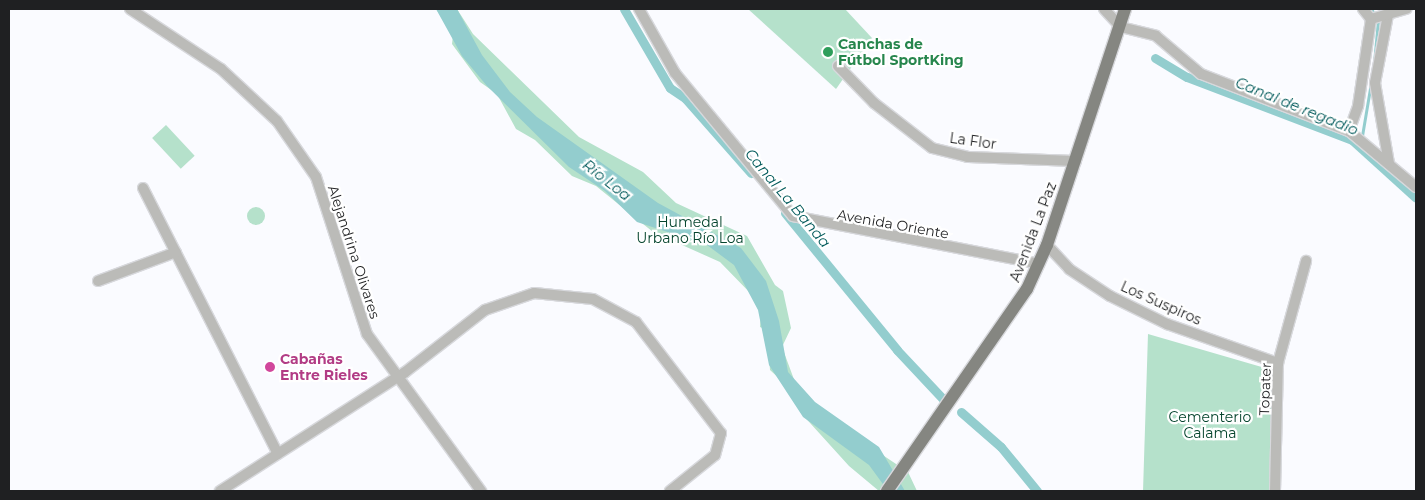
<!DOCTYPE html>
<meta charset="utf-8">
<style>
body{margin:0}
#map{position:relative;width:1425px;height:500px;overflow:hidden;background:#fafbff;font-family:Montserrat,sans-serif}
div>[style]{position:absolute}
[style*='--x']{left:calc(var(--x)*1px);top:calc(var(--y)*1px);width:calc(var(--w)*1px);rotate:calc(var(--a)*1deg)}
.green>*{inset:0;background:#b5e1cb;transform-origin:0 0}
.round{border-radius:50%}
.water>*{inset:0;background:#93cdce}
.stream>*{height:2.5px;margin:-1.25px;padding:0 1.25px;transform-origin:1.25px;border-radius:1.25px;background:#93cdce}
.canal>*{height:9px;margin:-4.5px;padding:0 4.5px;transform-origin:4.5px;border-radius:4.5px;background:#93cdce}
.roads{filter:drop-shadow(1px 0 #d7d8dc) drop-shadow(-1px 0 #d7d8dc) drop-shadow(0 1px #d7d8dc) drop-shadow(0 -1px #d7d8dc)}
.minor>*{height:10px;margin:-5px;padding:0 5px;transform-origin:5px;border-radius:5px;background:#bbbbb8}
.major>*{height:12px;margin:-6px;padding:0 6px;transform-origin:6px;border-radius:6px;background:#858681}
.dots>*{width:14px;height:14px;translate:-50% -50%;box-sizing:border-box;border:2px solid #fff;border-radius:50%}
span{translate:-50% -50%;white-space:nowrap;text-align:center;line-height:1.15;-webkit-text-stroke:4.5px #fff;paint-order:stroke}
.leisure-label{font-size:14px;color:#27864d;font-weight:700}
.left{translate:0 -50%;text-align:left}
.street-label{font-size:14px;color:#1f2022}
.park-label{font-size:14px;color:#05442d}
.hotel-label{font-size:14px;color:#b23c85;font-weight:700}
.water-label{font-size:15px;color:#025a5b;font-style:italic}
.frame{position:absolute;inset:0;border:10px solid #1f2022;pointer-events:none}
</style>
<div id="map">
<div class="green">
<div style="clip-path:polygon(436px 9px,457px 9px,473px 34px,579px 137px,643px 172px,676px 203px,747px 236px,775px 285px,783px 291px,791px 328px,782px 347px,802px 401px,908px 472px,917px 491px,879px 491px,849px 466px,801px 413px,784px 383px,770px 370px,767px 330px,760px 327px,761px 312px,756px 299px,720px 262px,653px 232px,596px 186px,572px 176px,535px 140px,516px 129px,497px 94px,480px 82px,452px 44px,453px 35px)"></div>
<div style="clip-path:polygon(748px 9px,845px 9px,872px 38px,836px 89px)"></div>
<div style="left:166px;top:125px;width:42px;height:19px;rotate:47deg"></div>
<div class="round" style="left:247px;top:207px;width:18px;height:18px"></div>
<div style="clip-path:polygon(1148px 334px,1279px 372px,1272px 491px,1143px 491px)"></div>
</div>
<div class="water">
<div style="clip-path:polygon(436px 9px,457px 9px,482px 55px,510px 92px,537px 117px,658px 203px,741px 248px,766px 281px,779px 321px,788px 372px,815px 402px,879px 447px,905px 491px,888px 491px,869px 465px,803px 417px,769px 365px,758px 310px,734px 265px,707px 245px,637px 222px,605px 191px,569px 167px,487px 86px,462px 56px)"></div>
</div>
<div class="stream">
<div style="--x:1372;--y:9;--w:5;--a:68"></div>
<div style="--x:1374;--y:63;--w:42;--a:-84.6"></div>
<div style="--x:1362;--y:136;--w:54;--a:-80.4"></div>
</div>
<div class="canal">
<div style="--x:624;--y:9;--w:91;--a:59.8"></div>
<div style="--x:670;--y:88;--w:18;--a:34"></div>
<div style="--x:685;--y:98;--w:100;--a:48.7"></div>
<div style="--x:1155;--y:58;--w:37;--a:31"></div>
<div style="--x:1187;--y:77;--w:177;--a:20.9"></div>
<div style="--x:1352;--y:140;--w:86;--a:42.2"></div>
<div style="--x:785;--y:213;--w:177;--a:50.7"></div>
<div style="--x:897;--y:350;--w:66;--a:46.8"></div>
<div style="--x:961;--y:412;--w:53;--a:41.2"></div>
<div style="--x:1001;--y:447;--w:57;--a:50.7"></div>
</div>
<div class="roads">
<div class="minor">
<div style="--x:130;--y:9;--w:109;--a:33.4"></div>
<div style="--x:221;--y:69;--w:76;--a:42.9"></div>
<div style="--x:277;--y:121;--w:68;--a:55.1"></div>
<div style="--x:316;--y:177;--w:165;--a:72"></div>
<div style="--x:367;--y:334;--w:194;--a:54"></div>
<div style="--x:639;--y:9;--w:73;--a:60.6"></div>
<div style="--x:675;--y:73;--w:185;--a:50.5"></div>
<div style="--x:793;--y:216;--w:251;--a:11"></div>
<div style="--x:1104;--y:9;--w:25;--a:47"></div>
<div style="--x:1121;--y:27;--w:36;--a:14"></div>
<div style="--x:1156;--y:36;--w:59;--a:40.2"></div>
<div style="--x:1201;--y:74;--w:159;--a:21.1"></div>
<div style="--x:1349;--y:131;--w:87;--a:39.9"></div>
<div style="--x:1388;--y:15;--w:69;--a:100.8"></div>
<div style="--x:1375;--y:83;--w:81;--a:80.1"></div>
<div style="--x:1371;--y:19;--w:37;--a:-16"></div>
<div style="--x:838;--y:66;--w:52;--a:45.8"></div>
<div style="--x:874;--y:103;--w:73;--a:37.8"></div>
<div style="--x:932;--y:148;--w:36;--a:14"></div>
<div style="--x:967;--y:157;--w:109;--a:2.1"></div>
<div style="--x:1349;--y:131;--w:27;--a:-70"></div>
<div style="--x:1358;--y:106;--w:88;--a:-81.5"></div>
<div style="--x:1371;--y:19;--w:13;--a:-129"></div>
<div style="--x:143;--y:188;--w:298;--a:63.1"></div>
<div style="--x:1047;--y:245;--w:33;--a:47"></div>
<div style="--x:1069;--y:269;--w:49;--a:33.4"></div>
<div style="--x:1110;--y:296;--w:64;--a:26.2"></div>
<div style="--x:1167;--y:324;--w:118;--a:19.4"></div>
<div style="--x:98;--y:281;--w:83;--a:-20.4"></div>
<div style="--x:220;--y:491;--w:219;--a:-32.7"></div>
<div style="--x:404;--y:373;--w:103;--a:-37.9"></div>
<div style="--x:485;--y:310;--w:52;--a:-19.1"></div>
<div style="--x:534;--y:293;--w:59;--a:5.8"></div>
<div style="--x:593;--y:299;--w:49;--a:28.1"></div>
<div style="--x:636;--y:322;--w:140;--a:52.6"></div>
<div style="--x:721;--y:433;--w:23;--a:105"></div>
<div style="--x:715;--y:455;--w:58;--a:141.3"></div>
<div style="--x:1275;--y:491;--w:128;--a:-88.7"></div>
<div style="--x:1278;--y:363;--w:106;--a:-74.6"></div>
</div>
<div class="major">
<div style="--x:887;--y:491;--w:246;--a:-55.3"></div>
<div style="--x:1027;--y:289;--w:48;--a:-65.6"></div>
<div style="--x:1047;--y:245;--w:249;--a:-71.7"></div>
</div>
</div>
<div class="dots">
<div style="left:828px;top:52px;background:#2e9e5b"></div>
<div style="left:270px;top:367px;background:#d1479c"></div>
</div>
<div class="leisure-label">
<span class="left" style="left:838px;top:52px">Canchas de<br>Fútbol SportKing</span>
</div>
<div class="street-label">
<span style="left:973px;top:141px;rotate:8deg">La Flor</span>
<span style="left:893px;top:224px;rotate:10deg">Avenida Oriente</span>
<span style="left:1033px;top:232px;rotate:-69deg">Avenida La Paz</span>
<span style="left:354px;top:252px;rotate:72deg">Alejandrina Olivares</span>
<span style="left:1161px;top:303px;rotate:24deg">Los Suspiros</span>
<span style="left:1265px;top:389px;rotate:-88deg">Topater</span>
</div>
<div class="park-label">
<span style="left:690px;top:230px">Humedal<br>Urbano Río Loa</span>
<span style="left:1210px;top:425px">Cementerio<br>Calama</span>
</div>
<div class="hotel-label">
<span class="left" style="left:280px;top:367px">Cabañas<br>Entre Rieles</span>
</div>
<div class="water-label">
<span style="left:1297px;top:106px;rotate:22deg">Canal de regadio</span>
<span style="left:607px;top:180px;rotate:38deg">Río Loa</span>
<span style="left:788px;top:198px;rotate:50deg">Canal La Banda</span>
</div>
<div class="frame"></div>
</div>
